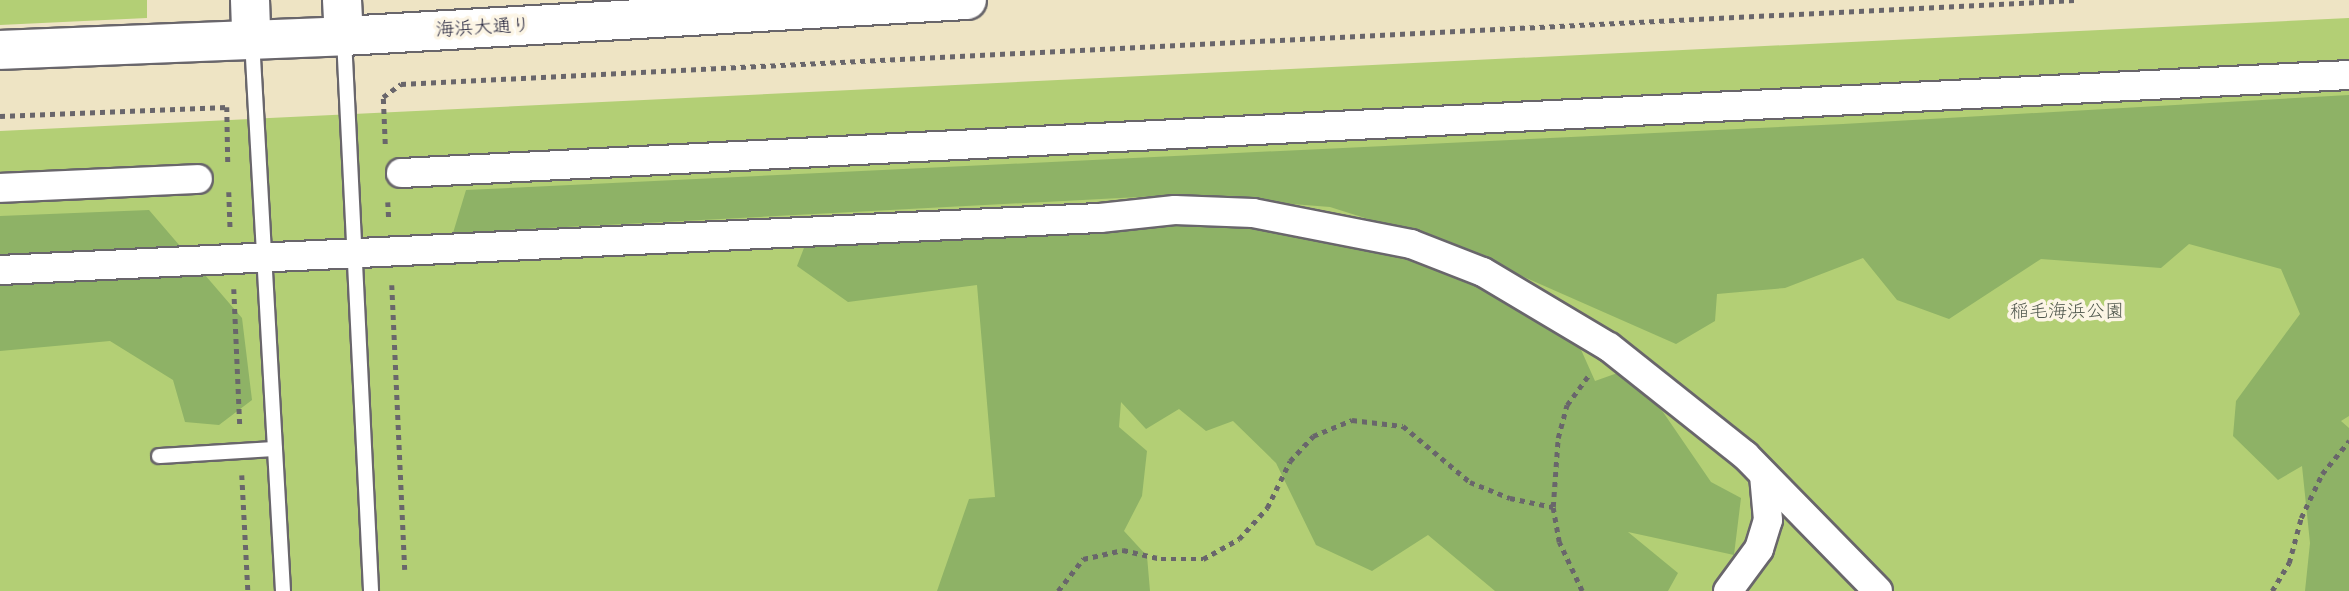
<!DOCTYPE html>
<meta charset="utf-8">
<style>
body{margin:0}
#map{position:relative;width:2349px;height:591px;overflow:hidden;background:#eee4c4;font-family:Pangolin,"Klee One",sans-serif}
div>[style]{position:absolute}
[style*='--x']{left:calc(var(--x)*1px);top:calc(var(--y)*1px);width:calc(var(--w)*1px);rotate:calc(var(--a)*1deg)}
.green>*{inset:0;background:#b3cf75}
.forest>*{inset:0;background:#8eb266}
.path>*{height:4.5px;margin-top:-2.25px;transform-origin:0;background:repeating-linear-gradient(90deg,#69666b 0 5px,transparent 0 10px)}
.roads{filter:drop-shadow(2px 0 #69666b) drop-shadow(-2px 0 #69666b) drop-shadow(0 2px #69666b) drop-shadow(0 -2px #69666b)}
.lane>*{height:14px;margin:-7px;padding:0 7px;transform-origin:7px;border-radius:7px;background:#fff}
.street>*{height:28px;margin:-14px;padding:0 14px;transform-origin:14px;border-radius:14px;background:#fff}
.secondary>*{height:38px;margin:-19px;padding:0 19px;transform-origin:19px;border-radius:19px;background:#fff}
span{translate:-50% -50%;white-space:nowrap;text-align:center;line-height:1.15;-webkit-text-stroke:7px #fcf5e5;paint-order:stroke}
.street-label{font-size:19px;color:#22223b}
.park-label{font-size:19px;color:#4e564c}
</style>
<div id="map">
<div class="green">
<div style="clip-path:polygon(0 0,147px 0,147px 18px,0 25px)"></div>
<div style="clip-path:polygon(2349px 18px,2349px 591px,0 591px,0 131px)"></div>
</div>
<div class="forest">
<div style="clip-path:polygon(2349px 95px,2349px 416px,2341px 421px,2349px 428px,2349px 591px,2305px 591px,2310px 543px,2302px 466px,2278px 480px,2233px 436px,2236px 401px,2300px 314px,2281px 269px,2189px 244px,2161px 268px,2041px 259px,1949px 319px,1897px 300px,1863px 258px,1785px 288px,1717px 294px,1715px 321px,1676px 344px,1454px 246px,1330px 207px,1177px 195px,453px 233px,466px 190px,1843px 124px)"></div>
<div style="clip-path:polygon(149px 210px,242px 318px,252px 400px,219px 425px,185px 422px,173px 380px,110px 341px,0 351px,0 216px)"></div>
<div style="clip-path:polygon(1174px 225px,1297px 230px,1473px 278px,1578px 343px,1595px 381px,1626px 370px,1663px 412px,1711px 482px,1741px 498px,1734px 555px,1628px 532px,1678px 573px,1668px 591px,1495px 591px,1428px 535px,1372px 571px,1316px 545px,1276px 463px,1233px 421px,1206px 431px,1179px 409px,1146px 429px,1121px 402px,1119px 427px,1147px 451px,1142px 496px,1124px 531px,1147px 556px,1150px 591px,937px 591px,969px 499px,995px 497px,977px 285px,848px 302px,797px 266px,807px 240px)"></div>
</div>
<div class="path">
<div style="--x:0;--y:116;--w:227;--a:-2.3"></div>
<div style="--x:227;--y:107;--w:59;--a:89"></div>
<div style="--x:385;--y:144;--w:47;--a:-92.4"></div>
<div style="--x:383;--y:97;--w:22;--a:-36"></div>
<div style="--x:401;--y:84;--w:1676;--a:-2.87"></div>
<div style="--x:229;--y:192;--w:37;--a:88"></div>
<div style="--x:388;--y:202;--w:19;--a:87"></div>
<div style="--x:392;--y:285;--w:285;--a:87.4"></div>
<div style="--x:234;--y:289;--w:139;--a:87.5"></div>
<div style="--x:242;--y:475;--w:116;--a:87"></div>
<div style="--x:1058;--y:591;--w:41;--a:-52"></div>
<div style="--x:1083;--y:559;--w:41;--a:-12.7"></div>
<div style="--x:1123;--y:550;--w:39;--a:13"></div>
<div style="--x:1161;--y:559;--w:42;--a:0"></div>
<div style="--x:1203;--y:559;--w:41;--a:-29.1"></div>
<div style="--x:1239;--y:539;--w:42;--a:-47.9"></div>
<div style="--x:1267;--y:508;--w:52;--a:-63.9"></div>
<div style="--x:1290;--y:461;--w:34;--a:-47"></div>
<div style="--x:1313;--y:436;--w:42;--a:-22.3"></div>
<div style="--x:1352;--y:420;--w:51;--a:6.7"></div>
<div style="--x:1403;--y:426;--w:87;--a:39.9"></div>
<div style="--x:1470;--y:482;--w:43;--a:21.8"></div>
<div style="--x:1510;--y:498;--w:44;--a:11.8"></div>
<div style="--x:1582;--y:591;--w:54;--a:-115.1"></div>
<div style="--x:1559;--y:542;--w:36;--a:-100"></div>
<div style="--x:1553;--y:507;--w:69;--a:-85.9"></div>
<div style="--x:1558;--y:438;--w:34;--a:-75"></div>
<div style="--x:1567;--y:405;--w:39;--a:-54"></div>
<div style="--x:2272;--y:591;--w:33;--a:-59"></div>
<div style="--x:2289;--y:563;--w:47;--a:-75.1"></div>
<div style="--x:2301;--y:518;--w:49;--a:-64.5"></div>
<div style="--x:2322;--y:474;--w:43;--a:-50.7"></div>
</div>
<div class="roads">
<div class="lane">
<div style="--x:344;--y:38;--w:554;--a:87.2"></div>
<div style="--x:252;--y:40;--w:552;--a:86.78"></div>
<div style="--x:159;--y:456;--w:116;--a:-3.5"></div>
</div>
<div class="street">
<div style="--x:401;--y:173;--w:1950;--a:-2.88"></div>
<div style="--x:0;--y:188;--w:198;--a:-2.6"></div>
<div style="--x:0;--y:270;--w:1101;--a:-2.71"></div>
<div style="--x:1100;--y:218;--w:75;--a:-6.1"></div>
<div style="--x:1175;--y:210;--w:78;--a:2.2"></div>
<div style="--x:1253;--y:213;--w:161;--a:11.1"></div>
<div style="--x:1411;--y:244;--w:77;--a:21.3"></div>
<div style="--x:1483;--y:272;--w:147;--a:30.8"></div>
<div style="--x:1609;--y:347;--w:174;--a:38.5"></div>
<div style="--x:1745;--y:455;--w:190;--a:45.6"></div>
<div style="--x:1728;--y:591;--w:52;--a:-53.6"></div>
<div style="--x:1759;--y:549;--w:30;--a:-73"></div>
<div style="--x:1768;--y:520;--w:45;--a:-95.1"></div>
</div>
<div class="secondary">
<div style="--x:250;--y:0;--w:38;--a:88"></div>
<div style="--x:342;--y:0;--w:36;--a:87"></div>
<div style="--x:0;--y:50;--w:344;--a:-2.3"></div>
<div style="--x:344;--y:36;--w:624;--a:-3.31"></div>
</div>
</div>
<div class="street-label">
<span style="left:483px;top:28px;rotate:-3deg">海浜大通り</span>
</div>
<div class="park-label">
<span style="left:2067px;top:312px">稲毛海浜公園</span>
</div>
</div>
